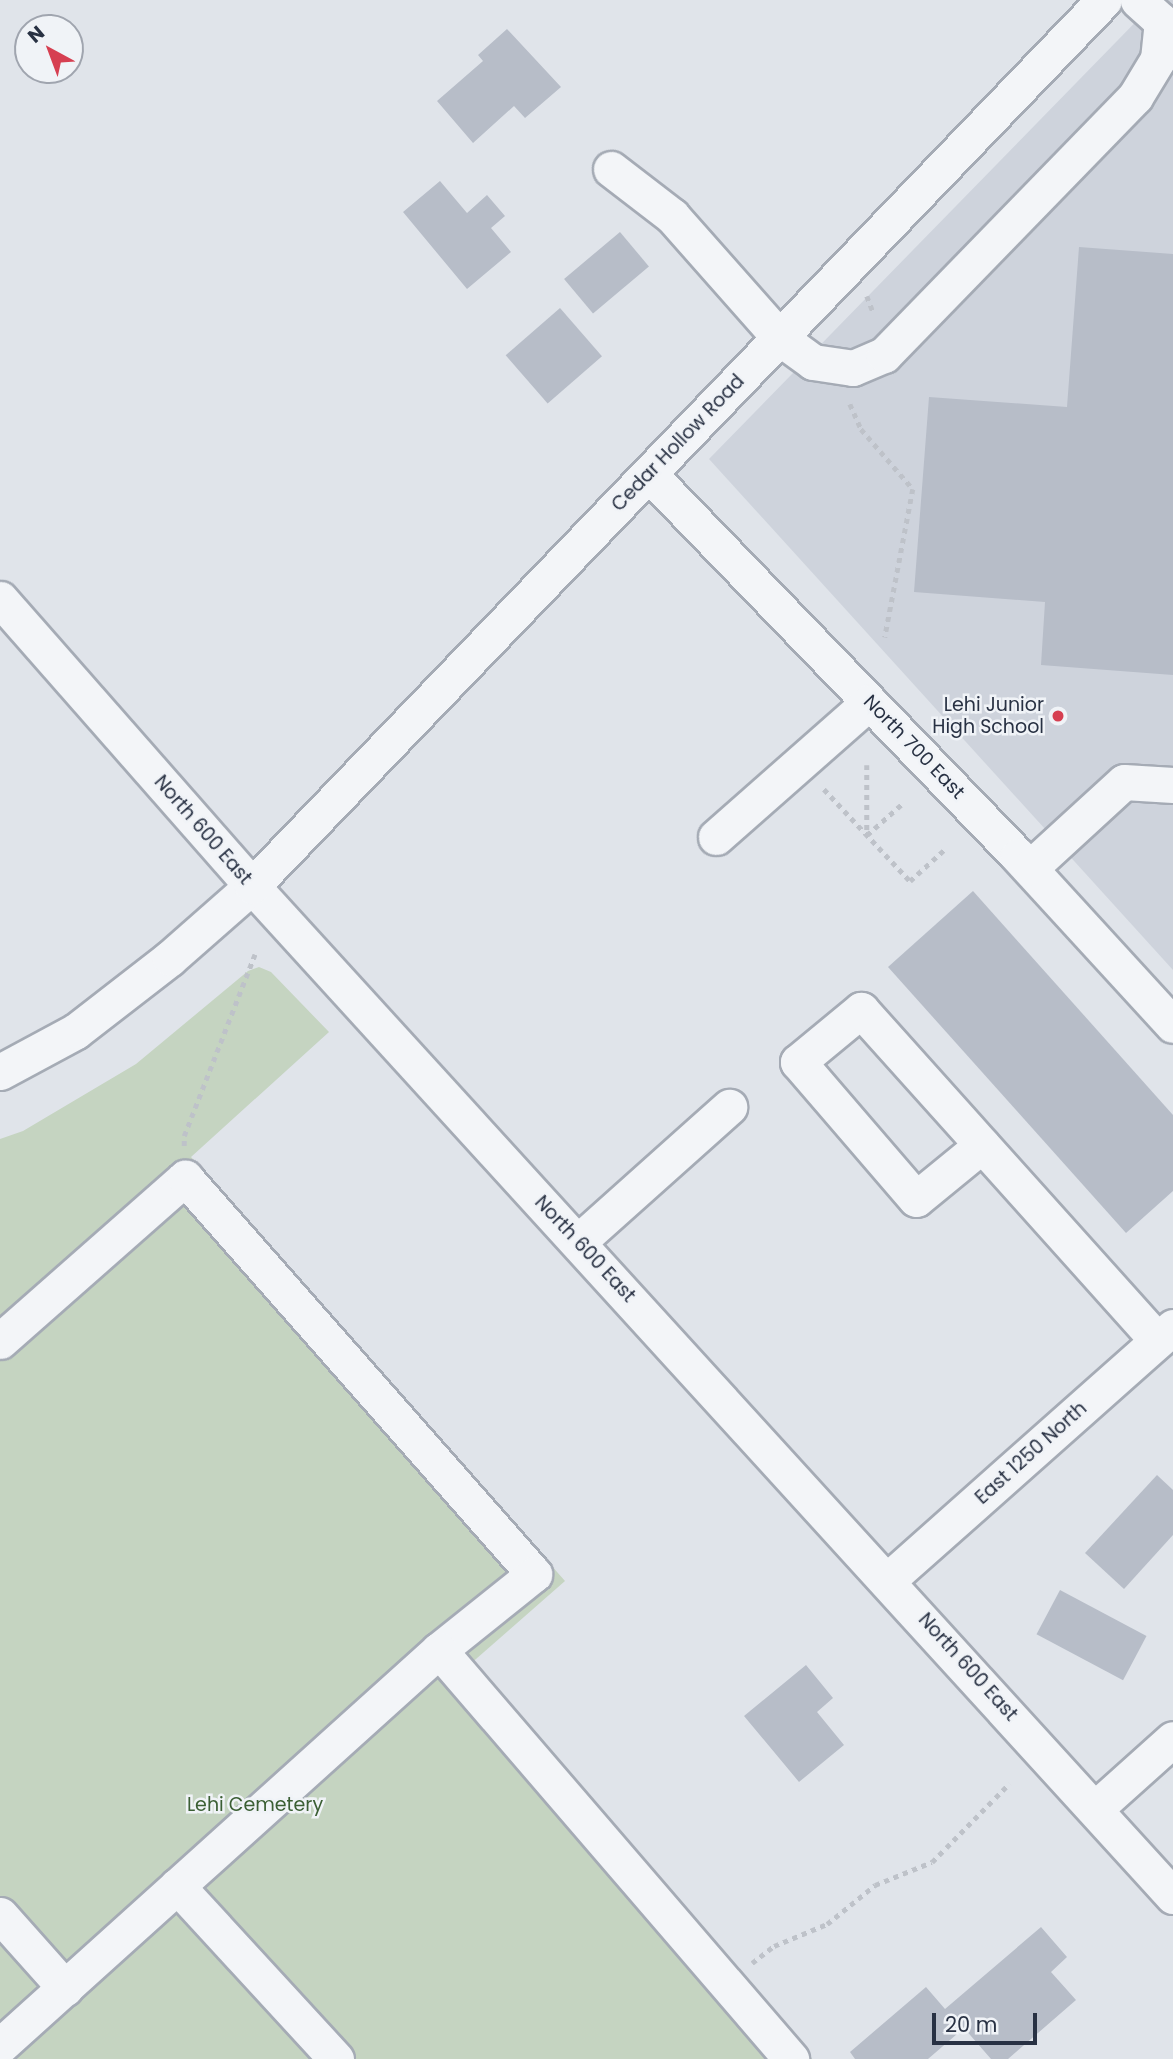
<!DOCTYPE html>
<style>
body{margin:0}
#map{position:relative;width:1173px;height:2059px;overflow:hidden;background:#e0e4ea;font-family:Poppins,sans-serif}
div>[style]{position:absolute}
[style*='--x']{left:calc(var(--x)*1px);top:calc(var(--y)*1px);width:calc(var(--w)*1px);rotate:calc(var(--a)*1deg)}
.built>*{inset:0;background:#ced3dc}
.green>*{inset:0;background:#c5d4c1}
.building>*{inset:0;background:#b7bdc8;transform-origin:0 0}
.path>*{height:4.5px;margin-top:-2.25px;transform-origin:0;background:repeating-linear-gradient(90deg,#bec2c9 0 5px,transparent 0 10px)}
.roads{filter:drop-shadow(2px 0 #a5abb5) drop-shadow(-2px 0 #a5abb5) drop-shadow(0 2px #a5abb5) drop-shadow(0 -2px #a5abb5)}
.minor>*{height:35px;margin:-17.5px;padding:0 17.5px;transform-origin:17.5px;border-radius:17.5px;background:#f3f5f8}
.dots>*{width:19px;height:19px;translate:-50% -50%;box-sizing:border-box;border:4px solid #f0f3f7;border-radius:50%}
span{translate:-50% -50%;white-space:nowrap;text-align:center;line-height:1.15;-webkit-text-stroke:5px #f0f3f7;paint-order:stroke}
.street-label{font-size:19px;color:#283143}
.poi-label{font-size:19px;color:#283143}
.right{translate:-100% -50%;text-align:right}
.park-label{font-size:19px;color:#3b5f34}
.north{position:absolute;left:14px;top:14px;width:70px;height:70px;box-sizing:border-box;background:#f0f3f7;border:2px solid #a0a5af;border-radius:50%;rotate:319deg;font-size:19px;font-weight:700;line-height:28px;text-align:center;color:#283143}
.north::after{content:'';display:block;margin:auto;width:24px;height:32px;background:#d63f51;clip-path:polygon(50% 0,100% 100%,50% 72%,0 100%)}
.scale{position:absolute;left:932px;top:2013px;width:105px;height:32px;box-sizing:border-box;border:4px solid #283143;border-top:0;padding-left:9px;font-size:21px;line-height:24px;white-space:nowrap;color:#283143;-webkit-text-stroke:5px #f0f3f7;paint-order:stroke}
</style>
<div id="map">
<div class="built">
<div style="clip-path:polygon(1157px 0,1173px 0,1173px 970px,709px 459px)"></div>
</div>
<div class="green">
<div style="clip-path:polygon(259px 967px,271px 972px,329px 1032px,191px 1157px,565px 1581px,468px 1666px,812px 2059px,0 2059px,0 1139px,23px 1131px,136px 1064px,248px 971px)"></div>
</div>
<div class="building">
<div style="clip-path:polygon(507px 29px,561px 87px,525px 118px,514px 106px,473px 143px,437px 101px,483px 61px,478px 55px)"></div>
<div style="clip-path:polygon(440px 181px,467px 213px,487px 195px,505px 216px,491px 228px,511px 252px,467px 289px,403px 212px)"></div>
<div style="left:620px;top:232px;width:45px;height:73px;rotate:50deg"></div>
<div style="clip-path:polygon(1079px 247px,1173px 254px,1173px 675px,1041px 665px,1045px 602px,914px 592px,929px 397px,1067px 407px)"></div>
<div style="left:560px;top:308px;width:64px;height:72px;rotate:49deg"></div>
<div style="clip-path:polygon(973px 891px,1173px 1115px,1173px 1191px,1126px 1233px,888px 967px)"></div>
<div style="clip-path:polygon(1157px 1475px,1173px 1490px,1173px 1535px,1124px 1589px,1085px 1553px)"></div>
<div style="left:1060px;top:1590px;width:98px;height:50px;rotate:28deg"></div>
<div style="clip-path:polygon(806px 1665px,833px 1698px,817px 1712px,844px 1745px,799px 1782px,744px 1716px)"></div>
<div style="clip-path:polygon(1041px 1927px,1067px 1957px,1051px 1972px,1076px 2000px,1008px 2059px,991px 2059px,964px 2028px,928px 2059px,855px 2059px,850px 2052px,926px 1987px,945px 2009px)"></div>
</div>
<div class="path">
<div style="--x:867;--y:296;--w:19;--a:69"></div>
<div style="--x:850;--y:404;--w:27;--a:66"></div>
<div style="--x:861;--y:429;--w:79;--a:49.1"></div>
<div style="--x:913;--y:489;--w:151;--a:100.7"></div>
<div style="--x:867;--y:765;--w:70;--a:90"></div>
<div style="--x:867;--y:835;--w:48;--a:-41.6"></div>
<div style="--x:824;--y:789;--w:126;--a:46.9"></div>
<div style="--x:910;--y:881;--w:47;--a:-42.4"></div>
<div style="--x:184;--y:1146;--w:10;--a:-90"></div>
<div style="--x:184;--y:1136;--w:195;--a:-68.7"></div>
<div style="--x:752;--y:1963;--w:28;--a:-38"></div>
<div style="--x:774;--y:1946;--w:57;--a:-22.5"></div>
<div style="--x:827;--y:1924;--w:62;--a:-39.1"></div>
<div style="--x:875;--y:1885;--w:61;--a:-22"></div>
<div style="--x:932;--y:1862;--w:110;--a:-45.4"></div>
</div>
<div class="roads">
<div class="minor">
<div style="--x:611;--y:169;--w:77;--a:37.6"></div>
<div style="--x:672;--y:216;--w:163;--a:48.5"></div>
<div style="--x:780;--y:338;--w:41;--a:36"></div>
<div style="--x:813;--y:362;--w:40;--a:8.5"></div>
<div style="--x:853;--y:368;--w:34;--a:-23"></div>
<div style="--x:884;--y:355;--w:360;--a:-45.8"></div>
<div style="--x:1135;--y:97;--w:44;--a:-58.8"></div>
<div style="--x:1158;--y:59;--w:29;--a:-84"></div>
<div style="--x:1161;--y:30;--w:9;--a:-90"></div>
<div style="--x:1161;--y:21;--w:31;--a:-138"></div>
<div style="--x:649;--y:474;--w:531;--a:45.99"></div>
<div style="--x:1018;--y:856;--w:229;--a:47.5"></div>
<div style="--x:0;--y:599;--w:382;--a:48.7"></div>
<div style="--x:252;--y:886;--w:1367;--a:47.64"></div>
<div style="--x:716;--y:837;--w:204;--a:-41.4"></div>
<div style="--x:1030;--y:868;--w:127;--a:-42.5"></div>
<div style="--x:1124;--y:782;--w:49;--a:3.5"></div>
<div style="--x:0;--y:1072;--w:86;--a:-28.3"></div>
<div style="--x:76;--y:1031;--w:119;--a:-37.8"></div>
<div style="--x:170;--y:958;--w:109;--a:-41.3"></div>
<div style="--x:252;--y:886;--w:1229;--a:-46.12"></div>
<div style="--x:982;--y:1145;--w:85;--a:140.7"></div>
<div style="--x:916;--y:1199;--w:181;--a:-130.7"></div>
<div style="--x:798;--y:1062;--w:82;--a:-39.5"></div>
<div style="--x:861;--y:1010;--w:443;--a:48.1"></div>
<div style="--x:578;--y:1242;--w:203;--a:-41.8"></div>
<div style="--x:0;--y:1341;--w:247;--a:-41.4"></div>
<div style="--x:185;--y:1178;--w:528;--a:48.61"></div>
<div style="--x:534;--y:1574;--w:122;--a:141.3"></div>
<div style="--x:439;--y:1650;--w:591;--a:137.95"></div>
<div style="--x:888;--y:1580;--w:381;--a:-41.6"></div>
<div style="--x:439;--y:1650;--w:540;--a:49.28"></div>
<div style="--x:1096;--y:1808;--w:103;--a:-41.9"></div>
<div style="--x:177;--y:1886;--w:235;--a:47.4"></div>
<div style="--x:0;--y:1915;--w:98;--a:48.3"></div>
</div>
</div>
<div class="dots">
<div style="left:1058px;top:716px;background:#d63f51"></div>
</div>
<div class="street-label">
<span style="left:678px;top:443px;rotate:-46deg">Cedar Hollow Road</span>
<span style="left:914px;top:747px;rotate:46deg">North 700 East</span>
<span style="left:203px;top:830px;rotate:49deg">North 600 East</span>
<span style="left:585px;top:1249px;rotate:47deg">North 600 East</span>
<span style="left:1031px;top:1453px;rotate:-42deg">East 1250 North</span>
<span style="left:968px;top:1667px;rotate:48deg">North 600 East</span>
</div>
<div class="poi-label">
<span class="right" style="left:1044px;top:716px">Lehi Junior<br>High School</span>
</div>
<div class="park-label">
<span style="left:255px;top:1805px">Lehi Cemetery</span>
</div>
<div class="north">N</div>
<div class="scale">20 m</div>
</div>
